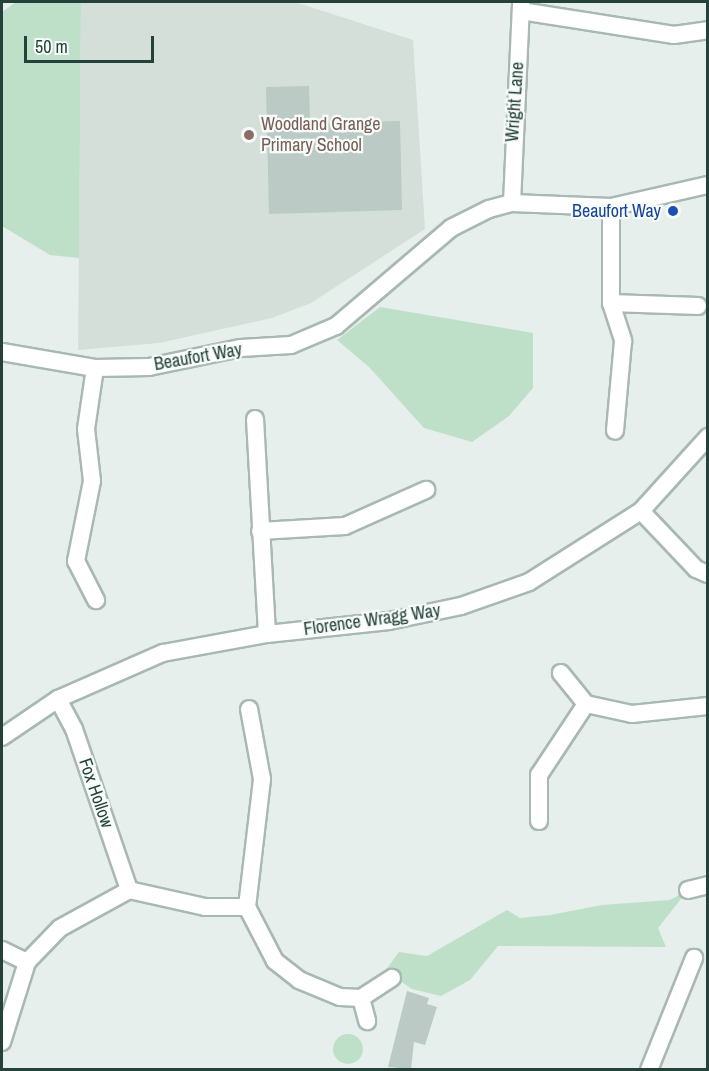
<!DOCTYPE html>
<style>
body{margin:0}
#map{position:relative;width:709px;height:1071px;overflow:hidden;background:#e6efeb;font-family:"Archivo Narrow",sans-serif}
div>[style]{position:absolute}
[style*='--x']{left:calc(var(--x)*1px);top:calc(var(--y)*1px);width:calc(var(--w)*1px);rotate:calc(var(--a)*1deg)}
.built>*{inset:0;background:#d4dfda}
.green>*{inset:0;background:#bfe0c8}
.round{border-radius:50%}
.building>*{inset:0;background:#bbcac4}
.roads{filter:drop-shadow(2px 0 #a8b8b2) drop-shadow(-2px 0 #a8b8b2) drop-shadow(0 2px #a8b8b2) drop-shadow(0 -2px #a8b8b2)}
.street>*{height:16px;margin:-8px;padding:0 8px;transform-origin:8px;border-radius:8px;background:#fff}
.dots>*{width:16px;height:16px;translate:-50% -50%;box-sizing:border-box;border:3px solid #f7fbf9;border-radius:50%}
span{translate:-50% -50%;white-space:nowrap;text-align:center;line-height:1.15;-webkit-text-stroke:4.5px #f7fbf9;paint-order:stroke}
.street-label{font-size:18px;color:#24423a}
.education-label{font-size:18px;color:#785e54}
.left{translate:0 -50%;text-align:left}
.transit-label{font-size:18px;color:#164399}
.right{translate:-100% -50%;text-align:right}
.frame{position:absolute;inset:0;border:3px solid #24423a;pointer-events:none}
.scale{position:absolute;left:24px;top:36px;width:130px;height:27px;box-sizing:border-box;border:3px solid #24423a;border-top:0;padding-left:8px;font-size:18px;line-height:21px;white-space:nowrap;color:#24423a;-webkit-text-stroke:4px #f7fbf9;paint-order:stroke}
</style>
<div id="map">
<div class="built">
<div style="clip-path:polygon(81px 2px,295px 2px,413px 40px,425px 229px,311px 303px,272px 318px,159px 343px,78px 350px)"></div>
</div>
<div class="green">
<div style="clip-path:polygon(16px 2px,81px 2px,79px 258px,50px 255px,2px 226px,2px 12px)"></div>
<div style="clip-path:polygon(380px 307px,533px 333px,533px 388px,509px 416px,472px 442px,424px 428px,369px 367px,337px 340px)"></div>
<div style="clip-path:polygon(688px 890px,658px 928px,666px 947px,498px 946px,470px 980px,441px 996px,412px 989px,385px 971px,399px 952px,427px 956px,507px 910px,520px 918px,550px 915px,602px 905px,670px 900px)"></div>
<div class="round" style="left:333px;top:1034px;width:30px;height:30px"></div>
</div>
<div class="building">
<div style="clip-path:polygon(309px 86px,310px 123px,400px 121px,402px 210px,269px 214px,266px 87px)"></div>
<div style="clip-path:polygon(407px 991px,429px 998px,427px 1004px,437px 1007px,425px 1045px,414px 1042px,411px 1069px,388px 1067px)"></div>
</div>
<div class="roads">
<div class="street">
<div style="--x:521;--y:11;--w:155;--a:8.9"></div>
<div style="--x:674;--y:35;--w:34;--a:-8"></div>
<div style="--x:512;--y:203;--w:201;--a:-87.4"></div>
<div style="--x:611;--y:207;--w:96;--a:90"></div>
<div style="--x:611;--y:303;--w:40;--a:72"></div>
<div style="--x:623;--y:341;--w:90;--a:95.1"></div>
<div style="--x:611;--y:303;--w:87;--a:2"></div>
<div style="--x:2;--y:352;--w:94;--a:9.8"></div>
<div style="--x:95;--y:368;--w:54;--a:-1.1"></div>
<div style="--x:149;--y:367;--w:94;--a:-11.7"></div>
<div style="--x:241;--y:348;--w:50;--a:-3.4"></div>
<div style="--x:291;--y:345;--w:49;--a:-22.9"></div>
<div style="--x:336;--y:326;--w:151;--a:-40.4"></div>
<div style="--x:451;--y:228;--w:42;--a:-26.6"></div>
<div style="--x:489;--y:209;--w:24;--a:-15"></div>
<div style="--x:512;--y:203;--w:99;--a:2.3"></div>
<div style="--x:611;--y:207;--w:99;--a:-12.8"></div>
<div style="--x:95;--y:368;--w:62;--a:98.4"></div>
<div style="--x:86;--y:429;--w:52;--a:83.4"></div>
<div style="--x:92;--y:481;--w:82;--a:101.3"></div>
<div style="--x:76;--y:561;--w:44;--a:62.9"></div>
<div style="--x:255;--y:419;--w:215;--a:86.8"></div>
<div style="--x:641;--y:511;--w:80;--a:46.5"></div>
<div style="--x:696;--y:569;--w:13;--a:23"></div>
<div style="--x:260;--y:531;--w:85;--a:-3.4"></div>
<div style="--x:345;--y:526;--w:89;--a:-24"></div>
<div style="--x:58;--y:699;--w:34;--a:62"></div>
<div style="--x:74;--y:729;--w:170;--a:71.1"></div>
<div style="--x:586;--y:704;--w:47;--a:12.3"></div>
<div style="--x:632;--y:714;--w:76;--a:-6"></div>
<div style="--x:2;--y:737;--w:68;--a:-34.2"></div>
<div style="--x:58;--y:699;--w:115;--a:-23.7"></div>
<div style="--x:163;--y:653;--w:106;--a:-10.4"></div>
<div style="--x:267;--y:634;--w:123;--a:-6.1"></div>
<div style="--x:389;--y:621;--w:74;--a:-11.8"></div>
<div style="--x:461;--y:606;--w:72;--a:-19.4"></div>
<div style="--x:529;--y:582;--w:133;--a:-32.4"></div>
<div style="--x:641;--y:511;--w:100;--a:-47.8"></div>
<div style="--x:539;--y:821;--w:46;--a:-90"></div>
<div style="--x:539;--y:775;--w:85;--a:-56.5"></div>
<div style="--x:586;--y:704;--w:40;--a:-129"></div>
<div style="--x:688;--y:890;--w:21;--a:-14"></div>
<div style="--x:247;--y:907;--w:129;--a:-83.3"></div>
<div style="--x:262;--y:779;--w:71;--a:-100.5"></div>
<div style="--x:2;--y:950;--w:28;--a:26"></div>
<div style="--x:361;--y:998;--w:24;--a:75"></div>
<div style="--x:2;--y:1042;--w:84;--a:-72.6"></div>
<div style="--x:27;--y:962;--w:47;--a:-45.9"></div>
<div style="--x:60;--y:928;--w:79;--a:-28.8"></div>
<div style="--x:129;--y:890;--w:78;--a:12.6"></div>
<div style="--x:205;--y:907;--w:42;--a:0"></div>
<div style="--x:247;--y:907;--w:61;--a:62.6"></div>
<div style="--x:275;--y:961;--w:31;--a:38"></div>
<div style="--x:299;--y:980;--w:44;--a:22.5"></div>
<div style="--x:340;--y:997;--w:21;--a:3"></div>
<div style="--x:361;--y:998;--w:37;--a:-33"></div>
<div style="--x:649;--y:1070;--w:121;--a:-68.1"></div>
</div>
</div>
<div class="dots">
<div style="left:249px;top:135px;background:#8d6e63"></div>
<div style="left:673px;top:211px;background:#1a4fb4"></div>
</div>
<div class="street-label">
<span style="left:515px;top:102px;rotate:-86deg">Wright Lane</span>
<span style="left:198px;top:357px;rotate:-10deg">Beaufort Way</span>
<span style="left:372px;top:620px;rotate:-8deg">Florence Wragg Way</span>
<span style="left:96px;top:793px;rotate:71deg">Fox Hollow</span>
</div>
<div class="education-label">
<span class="left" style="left:261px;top:135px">Woodland Grange<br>Primary School</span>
</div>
<div class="transit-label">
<span class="right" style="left:661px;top:211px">Beaufort Way</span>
</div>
<div class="frame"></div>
<div class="scale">50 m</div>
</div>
